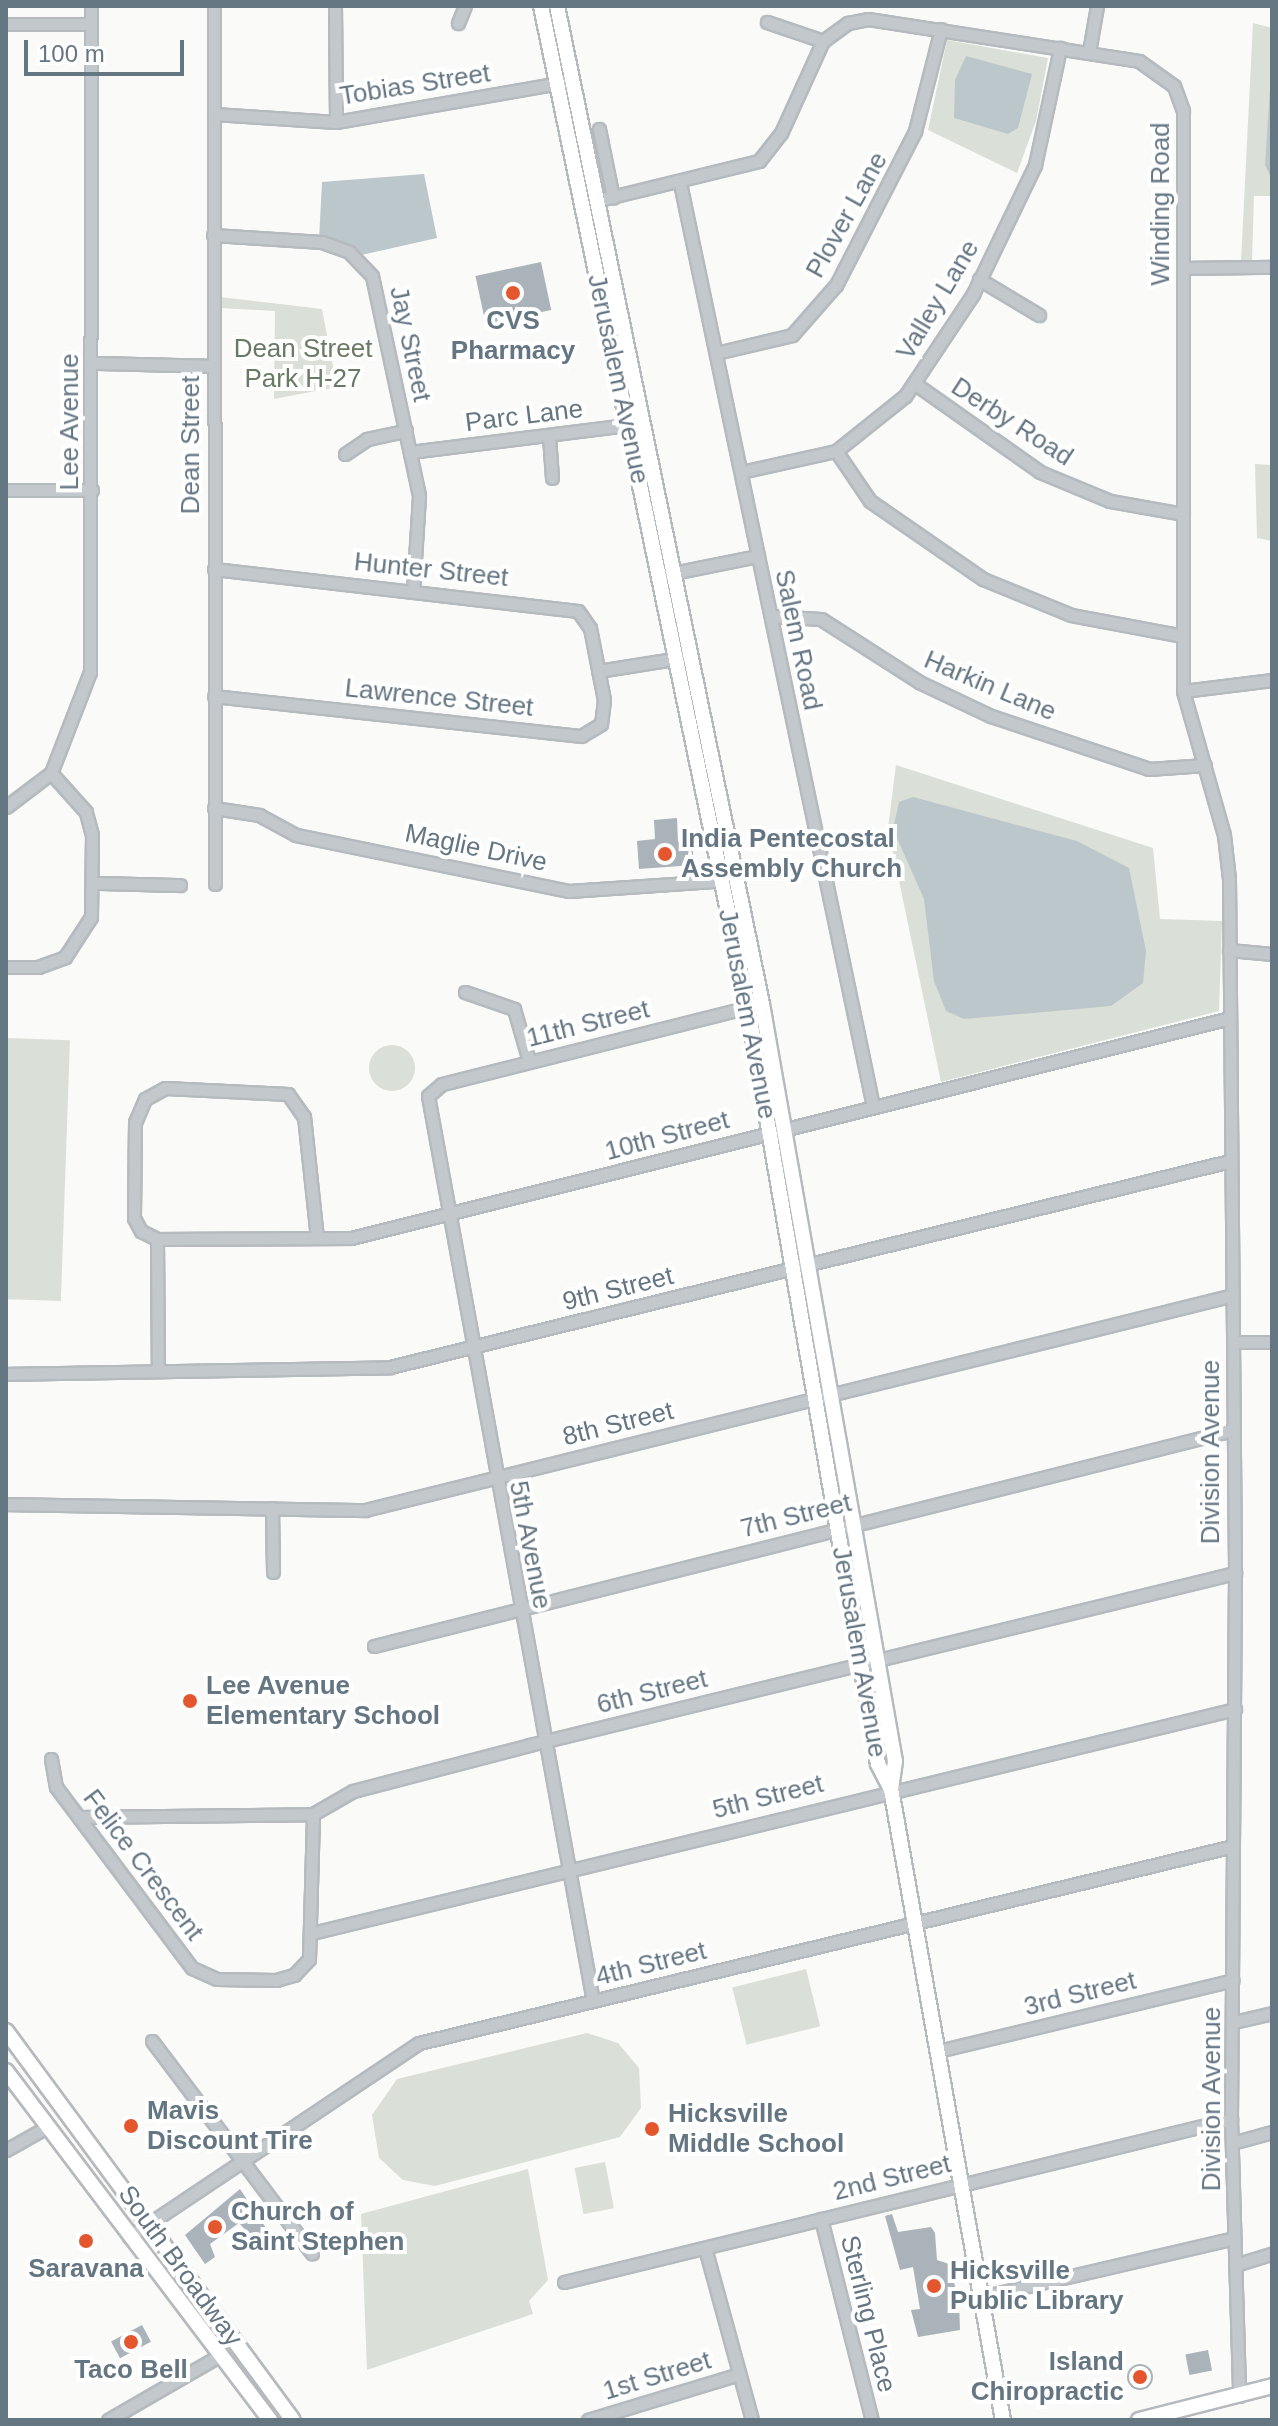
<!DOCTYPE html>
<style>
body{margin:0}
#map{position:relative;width:1278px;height:2426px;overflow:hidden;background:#fafaf8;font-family:Helvetica,sans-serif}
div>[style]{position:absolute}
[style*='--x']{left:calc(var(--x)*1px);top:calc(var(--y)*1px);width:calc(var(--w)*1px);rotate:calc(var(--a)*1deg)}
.green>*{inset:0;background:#dadfd7;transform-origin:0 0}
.round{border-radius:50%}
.water>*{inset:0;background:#bbc7cb}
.building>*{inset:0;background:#aab3b9;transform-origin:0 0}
.roads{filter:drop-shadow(2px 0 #b5babe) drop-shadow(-2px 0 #b5babe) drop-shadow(0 2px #b5babe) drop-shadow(0 -2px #b5babe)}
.minor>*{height:11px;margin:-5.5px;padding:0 5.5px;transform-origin:5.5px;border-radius:5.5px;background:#c3c8cc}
.major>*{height:14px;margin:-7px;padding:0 7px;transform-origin:7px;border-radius:7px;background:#fff}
.dots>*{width:22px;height:22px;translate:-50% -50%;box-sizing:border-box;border:4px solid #fff;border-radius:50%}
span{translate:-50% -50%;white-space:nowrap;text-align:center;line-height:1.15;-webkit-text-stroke:8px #fff;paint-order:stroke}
.street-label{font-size:26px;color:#657683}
.poi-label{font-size:26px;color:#657683;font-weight:700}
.left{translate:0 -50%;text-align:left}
.right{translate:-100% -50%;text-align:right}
.park-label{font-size:26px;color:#687a64}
.frame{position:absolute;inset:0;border:8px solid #657683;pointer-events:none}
.scale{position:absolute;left:24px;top:40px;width:160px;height:36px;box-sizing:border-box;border:4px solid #657683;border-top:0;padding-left:10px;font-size:24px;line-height:28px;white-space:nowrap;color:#657683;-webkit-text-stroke:6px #fff;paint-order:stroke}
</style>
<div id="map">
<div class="green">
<div style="clip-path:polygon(1253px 23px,1272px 28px,1272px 196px,1254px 196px,1252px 261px,1241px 261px)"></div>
<div style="clip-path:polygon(947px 40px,1048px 58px,1036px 121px,1017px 173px,928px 130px)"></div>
<div style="clip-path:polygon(220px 297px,322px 309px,337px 387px,274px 399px,275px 311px,220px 308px)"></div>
<div style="clip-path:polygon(1255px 464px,1272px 465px,1272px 541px,1257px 538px)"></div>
<div style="clip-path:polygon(896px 765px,1153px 848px,1160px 919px,1222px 921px,1219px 1011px,941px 1082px,888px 828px)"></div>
<div style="left:6px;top:1038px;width:64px;height:261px;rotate:2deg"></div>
<div class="round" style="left:369px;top:1045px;width:46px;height:46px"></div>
<div style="left:806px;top:1969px;width:59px;height:76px;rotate:76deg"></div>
<div style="clip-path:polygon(587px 2033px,618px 2043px,639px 2068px,641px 2108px,620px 2137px,435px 2186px,403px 2180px,379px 2158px,372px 2115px,397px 2079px)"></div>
<div style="left:605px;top:2162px;width:47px;height:31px;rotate:79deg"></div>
<div style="clip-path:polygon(528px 2169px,548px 2280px,529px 2301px,533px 2314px,367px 2370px,361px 2214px)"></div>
</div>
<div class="water">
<div style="clip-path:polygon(966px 56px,1032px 74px,1018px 128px,1008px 134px,954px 118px,955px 80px)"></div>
<div style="clip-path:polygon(1272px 58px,1272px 177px,1271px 177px,1265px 165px)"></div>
<div style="clip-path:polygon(424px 174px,437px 238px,357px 256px,319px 240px,322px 182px)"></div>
<div style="clip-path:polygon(913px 797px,1077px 841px,1129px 868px,1146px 951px,1143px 983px,1111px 1006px,964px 1019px,946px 1011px,934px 981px,924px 899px,893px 829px,899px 802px)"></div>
</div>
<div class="building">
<div style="left:541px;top:262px;width:49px;height:67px;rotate:78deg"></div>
<div style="clip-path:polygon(677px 818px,678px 842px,692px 841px,694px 865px,639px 869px,637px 841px,655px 839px,654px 820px)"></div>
<div style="clip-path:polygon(240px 2189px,272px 2237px,260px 2246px,239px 2223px,210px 2244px,215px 2257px,205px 2264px,185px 2235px)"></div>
<div style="clip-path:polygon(892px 2214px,898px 2232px,931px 2227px,935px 2233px,937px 2260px,949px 2264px,959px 2301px,960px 2330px,918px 2337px,911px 2310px,920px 2309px,913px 2267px,900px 2270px,885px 2216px)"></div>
<div style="left:142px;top:2325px;width:19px;height:35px;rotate:62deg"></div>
<div style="left:1208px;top:2350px;width:21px;height:23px;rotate:79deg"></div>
<div class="round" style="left:1127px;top:2364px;width:26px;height:26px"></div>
</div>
<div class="roads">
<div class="minor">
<div style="--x:214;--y:6;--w:878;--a:89.93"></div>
<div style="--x:335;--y:6;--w:116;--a:89.5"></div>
<div style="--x:767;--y:22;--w:59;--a:18.7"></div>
<div style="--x:458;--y:23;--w:18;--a:-68"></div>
<div style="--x:6;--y:24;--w:85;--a:0"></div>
<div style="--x:1089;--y:52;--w:47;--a:-80.1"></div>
<div style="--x:214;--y:114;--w:122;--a:3.8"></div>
<div style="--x:336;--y:122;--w:232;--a:-9.9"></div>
<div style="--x:599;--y:129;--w:70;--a:78.5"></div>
<div style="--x:680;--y:183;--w:943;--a:78.19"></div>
<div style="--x:599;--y:200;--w:165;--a:-13.7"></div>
<div style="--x:759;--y:161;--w:36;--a:-52"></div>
<div style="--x:781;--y:133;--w:101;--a:-65.5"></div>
<div style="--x:823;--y:41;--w:31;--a:-36"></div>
<div style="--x:848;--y:23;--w:20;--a:-11"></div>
<div style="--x:868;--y:19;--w:274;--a:8.8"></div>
<div style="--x:1139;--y:61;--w:43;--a:35.5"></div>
<div style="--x:1174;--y:86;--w:27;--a:70"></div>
<div style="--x:1183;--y:111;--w:580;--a:90"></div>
<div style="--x:1183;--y:691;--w:150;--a:74.1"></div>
<div style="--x:1224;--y:835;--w:44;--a:83.5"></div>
<div style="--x:1229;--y:879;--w:694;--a:89.5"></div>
<div style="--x:1235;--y:1573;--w:546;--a:90.42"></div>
<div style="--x:1231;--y:2119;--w:277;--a:88.3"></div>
<div style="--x:213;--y:235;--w:109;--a:3.7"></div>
<div style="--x:322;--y:242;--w:29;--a:20"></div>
<div style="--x:349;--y:252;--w:33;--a:46"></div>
<div style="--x:372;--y:276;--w:225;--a:77.9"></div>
<div style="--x:419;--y:496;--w:95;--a:93.6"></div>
<div style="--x:1184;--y:268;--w:88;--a:-0.7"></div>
<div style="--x:979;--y:279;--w:70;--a:31"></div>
<div style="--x:716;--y:353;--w:78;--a:-13.3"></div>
<div style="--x:792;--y:335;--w:67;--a:-48.7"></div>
<div style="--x:836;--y:285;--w:173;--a:-62.8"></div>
<div style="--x:915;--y:131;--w:105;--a:-75.7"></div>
<div style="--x:93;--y:363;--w:120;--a:1.4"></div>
<div style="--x:914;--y:383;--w:154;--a:35.2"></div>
<div style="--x:1040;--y:472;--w:76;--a:22.5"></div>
<div style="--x:1110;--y:501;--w:74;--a:10.1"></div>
<div style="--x:549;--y:436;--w:42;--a:85.9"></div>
<div style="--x:836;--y:451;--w:60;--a:55.8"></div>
<div style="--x:870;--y:501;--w:137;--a:34.6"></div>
<div style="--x:983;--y:579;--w:95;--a:22.2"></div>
<div style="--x:1071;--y:615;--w:114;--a:10.6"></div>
<div style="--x:410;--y:452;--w:227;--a:-7.1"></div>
<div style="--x:345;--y:454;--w:27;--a:-34"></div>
<div style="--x:367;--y:439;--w:40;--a:-12"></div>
<div style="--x:741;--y:472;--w:97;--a:-12.5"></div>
<div style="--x:836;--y:451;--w:88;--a:-38.6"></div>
<div style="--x:905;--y:396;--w:123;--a:-56.3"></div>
<div style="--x:973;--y:294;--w:143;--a:-64.3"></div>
<div style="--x:1035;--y:165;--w:120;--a:-77.9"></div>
<div style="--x:6;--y:490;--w:86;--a:0"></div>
<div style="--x:214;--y:569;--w:366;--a:6.6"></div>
<div style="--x:578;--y:611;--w:21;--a:55"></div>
<div style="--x:590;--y:628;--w:73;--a:79"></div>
<div style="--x:604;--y:700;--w:24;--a:97"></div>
<div style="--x:601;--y:724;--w:23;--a:149"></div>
<div style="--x:581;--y:736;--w:369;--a:-173.8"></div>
<div style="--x:668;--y:574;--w:92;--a:-11.3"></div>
<div style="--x:771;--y:616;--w:50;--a:3.4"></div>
<div style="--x:821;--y:619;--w:117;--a:32.7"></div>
<div style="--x:919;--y:682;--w:80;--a:25.3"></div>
<div style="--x:991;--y:716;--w:167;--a:18.5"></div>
<div style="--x:1149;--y:769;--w:56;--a:-4.1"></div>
<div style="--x:598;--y:671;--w:83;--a:-9"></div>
<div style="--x:1183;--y:691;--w:90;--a:-7"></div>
<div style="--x:6;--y:807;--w:56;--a:-37.1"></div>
<div style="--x:51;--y:773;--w:108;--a:-68.9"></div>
<div style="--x:90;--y:672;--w:666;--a:-89.91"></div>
<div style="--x:214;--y:808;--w:46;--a:8.8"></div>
<div style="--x:259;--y:815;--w:42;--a:28.4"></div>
<div style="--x:296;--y:835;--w:279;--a:11.6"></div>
<div style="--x:569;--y:891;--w:160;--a:-3.9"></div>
<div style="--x:96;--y:883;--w:84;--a:1.4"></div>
<div style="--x:1229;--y:950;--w:43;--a:5.3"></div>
<div style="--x:6;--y:967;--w:32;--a:0"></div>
<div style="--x:38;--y:967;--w:29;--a:-20"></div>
<div style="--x:65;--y:957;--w:48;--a:-57"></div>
<div style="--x:91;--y:917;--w:82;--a:-89.3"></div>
<div style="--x:92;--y:835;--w:24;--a:-105"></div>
<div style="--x:86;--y:812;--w:52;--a:-131.9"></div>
<div style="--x:465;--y:992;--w:52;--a:19.1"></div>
<div style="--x:514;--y:1009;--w:54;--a:73.9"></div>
<div style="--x:317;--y:1238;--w:122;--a:-96.1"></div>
<div style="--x:304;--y:1117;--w:28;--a:-125"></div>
<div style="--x:288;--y:1094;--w:123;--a:-177.2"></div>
<div style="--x:165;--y:1088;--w:23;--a:151"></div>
<div style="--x:145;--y:1099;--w:25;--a:113"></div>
<div style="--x:135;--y:1122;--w:96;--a:90.6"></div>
<div style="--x:134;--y:1218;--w:15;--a:62"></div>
<div style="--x:141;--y:1231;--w:18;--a:27"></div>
<div style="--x:157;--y:1239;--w:194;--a:-0.3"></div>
<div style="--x:351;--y:1238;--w:906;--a:-14.05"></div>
<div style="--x:157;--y:1239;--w:132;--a:89.6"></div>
<div style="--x:1233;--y:1342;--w:39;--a:0"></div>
<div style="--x:6;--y:1374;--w:384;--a:-1"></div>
<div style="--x:390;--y:1367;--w:865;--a:-13.78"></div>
<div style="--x:6;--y:1504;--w:359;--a:1"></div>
<div style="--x:365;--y:1510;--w:891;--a:-13.9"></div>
<div style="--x:272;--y:1508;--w:64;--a:89.1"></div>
<div style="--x:374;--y:1646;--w:882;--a:-14.12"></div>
<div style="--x:51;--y:1759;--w:28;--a:80"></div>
<div style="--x:56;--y:1787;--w:226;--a:53.1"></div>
<div style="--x:192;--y:1968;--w:27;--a:24"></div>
<div style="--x:217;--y:1979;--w:59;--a:1"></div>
<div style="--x:276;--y:1980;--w:19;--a:-16"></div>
<div style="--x:294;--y:1975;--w:22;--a:-47"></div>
<div style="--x:309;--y:1959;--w:145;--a:-88.4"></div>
<div style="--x:79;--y:1817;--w:234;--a:-0.7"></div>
<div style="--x:313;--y:1814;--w:46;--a:-29.9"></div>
<div style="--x:353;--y:1791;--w:182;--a:-14.6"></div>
<div style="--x:529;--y:1745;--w:727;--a:-13.69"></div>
<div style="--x:312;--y:1933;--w:950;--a:-13.64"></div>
<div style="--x:593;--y:2001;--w:920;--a:-100.33"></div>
<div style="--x:428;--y:1096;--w:18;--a:-41"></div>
<div style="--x:442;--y:1084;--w:321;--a:-14.1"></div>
<div style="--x:1234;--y:2022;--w:39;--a:-13"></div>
<div style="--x:152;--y:2041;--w:266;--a:53"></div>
<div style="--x:938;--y:2051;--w:303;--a:-13.5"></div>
<div style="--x:1232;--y:2143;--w:41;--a:-15.4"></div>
<div style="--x:6;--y:2150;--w:47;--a:-29.3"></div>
<div style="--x:821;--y:2219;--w:207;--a:75.8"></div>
<div style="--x:129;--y:2237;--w:349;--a:-33.8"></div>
<div style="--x:419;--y:2043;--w:837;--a:-13.6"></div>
<div style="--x:705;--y:2248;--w:178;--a:74.7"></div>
<div style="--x:1235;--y:2265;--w:39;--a:-17"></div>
<div style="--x:564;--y:2282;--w:687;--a:-13.73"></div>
<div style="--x:981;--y:2297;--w:260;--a:-13.1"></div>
<div style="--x:108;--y:2420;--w:126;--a:-30"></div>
<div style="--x:588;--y:2420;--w:158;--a:-16.9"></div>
</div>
<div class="major">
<div style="--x:541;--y:6;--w:1023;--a:78.33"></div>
<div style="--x:748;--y:1008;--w:767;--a:80.24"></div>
<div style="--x:878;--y:1764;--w:28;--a:63"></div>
<div style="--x:891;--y:1789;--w:641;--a:79.94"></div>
<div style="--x:557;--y:6;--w:1019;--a:78.39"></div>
<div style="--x:762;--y:1004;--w:769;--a:80.04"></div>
<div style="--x:895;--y:1761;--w:28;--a:98"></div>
<div style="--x:6;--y:2031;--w:483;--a:53.6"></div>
<div style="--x:6;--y:2071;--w:438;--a:52.9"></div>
<div style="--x:1139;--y:2420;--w:137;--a:-14.3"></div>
</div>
</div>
<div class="dots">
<div style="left:513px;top:293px;background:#e4572e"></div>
<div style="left:665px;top:854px;background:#e4572e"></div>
<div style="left:190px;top:1701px;background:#e4572e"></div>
<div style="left:131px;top:2126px;background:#e4572e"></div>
<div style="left:652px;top:2129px;background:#e4572e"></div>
<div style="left:215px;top:2227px;background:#e4572e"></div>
<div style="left:86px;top:2241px;background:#e4572e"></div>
<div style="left:934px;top:2286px;background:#e4572e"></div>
<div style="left:131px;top:2342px;background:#e4572e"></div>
<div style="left:1140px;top:2377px;background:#e4572e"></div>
</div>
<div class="street-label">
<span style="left:415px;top:85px;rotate:-9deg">Tobias Street</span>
<span style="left:1161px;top:204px;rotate:-90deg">Winding Road</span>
<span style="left:847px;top:215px;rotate:-61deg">Plover Lane</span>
<span style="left:938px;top:300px;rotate:-59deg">Valley Lane</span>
<span style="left:410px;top:344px;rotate:78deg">Jay Street</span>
<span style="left:618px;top:379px;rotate:78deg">Jerusalem Avenue</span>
<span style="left:524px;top:416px;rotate:-7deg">Parc Lane</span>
<span style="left:70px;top:422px;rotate:-90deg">Lee Avenue</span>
<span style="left:1012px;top:422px;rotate:33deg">Derby Road</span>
<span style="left:191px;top:445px;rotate:-90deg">Dean Street</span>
<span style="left:431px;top:570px;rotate:6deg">Hunter Street</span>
<span style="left:798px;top:640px;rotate:78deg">Salem Road</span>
<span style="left:990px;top:686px;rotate:23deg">Harkin Lane</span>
<span style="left:439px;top:698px;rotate:6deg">Lawrence Street</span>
<span style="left:476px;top:848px;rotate:12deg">Maglie Drive</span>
<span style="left:747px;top:1014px;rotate:79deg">Jerusalem Avenue</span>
<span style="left:588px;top:1024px;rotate:-14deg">11th Street</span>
<span style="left:667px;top:1136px;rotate:-15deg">10th Street</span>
<span style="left:618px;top:1289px;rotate:-14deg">9th Street</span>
<span style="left:618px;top:1424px;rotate:-14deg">8th Street</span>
<span style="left:1211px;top:1452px;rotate:-90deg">Division Avenue</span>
<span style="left:796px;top:1516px;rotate:-14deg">7th Street</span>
<span style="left:530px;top:1545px;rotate:79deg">5th Avenue</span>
<span style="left:859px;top:1652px;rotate:80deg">Jerusalem Avenue</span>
<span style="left:652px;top:1692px;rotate:-14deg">6th Street</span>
<span style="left:768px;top:1797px;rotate:-14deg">5th Street</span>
<span style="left:143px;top:1865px;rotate:53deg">Felice Crescent</span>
<span style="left:651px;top:1964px;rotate:-14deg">4th Street</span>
<span style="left:1080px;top:1994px;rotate:-14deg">3rd Street</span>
<span style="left:1212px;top:2099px;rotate:-90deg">Division Avenue</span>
<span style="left:892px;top:2178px;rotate:-14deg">2nd Street</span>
<span style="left:180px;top:2266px;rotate:54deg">South Broadway</span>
<span style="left:868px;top:2314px;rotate:76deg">Sterling Place</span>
<span style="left:657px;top:2376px;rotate:-17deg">1st Street</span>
</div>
<div class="poi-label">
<span style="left:513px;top:336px">CVS<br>Pharmacy</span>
<span class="left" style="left:681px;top:854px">India Pentecostal<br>Assembly Church</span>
<span class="left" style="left:206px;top:1701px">Lee Avenue<br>Elementary School</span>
<span class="left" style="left:147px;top:2126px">Mavis<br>Discount Tire</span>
<span class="left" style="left:668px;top:2129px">Hicksville<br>Middle School</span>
<span class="left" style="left:231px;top:2227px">Church of<br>Saint Stephen</span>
<span style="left:86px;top:2269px">Saravana</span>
<span class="left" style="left:950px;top:2286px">Hicksville<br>Public Library</span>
<span class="right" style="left:1124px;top:2377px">Island<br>Chiropractic</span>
<span style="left:131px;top:2370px">Taco Bell</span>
</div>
<div class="park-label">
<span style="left:303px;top:364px">Dean Street<br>Park H-27</span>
</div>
<div class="frame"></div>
<div class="scale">100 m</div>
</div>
